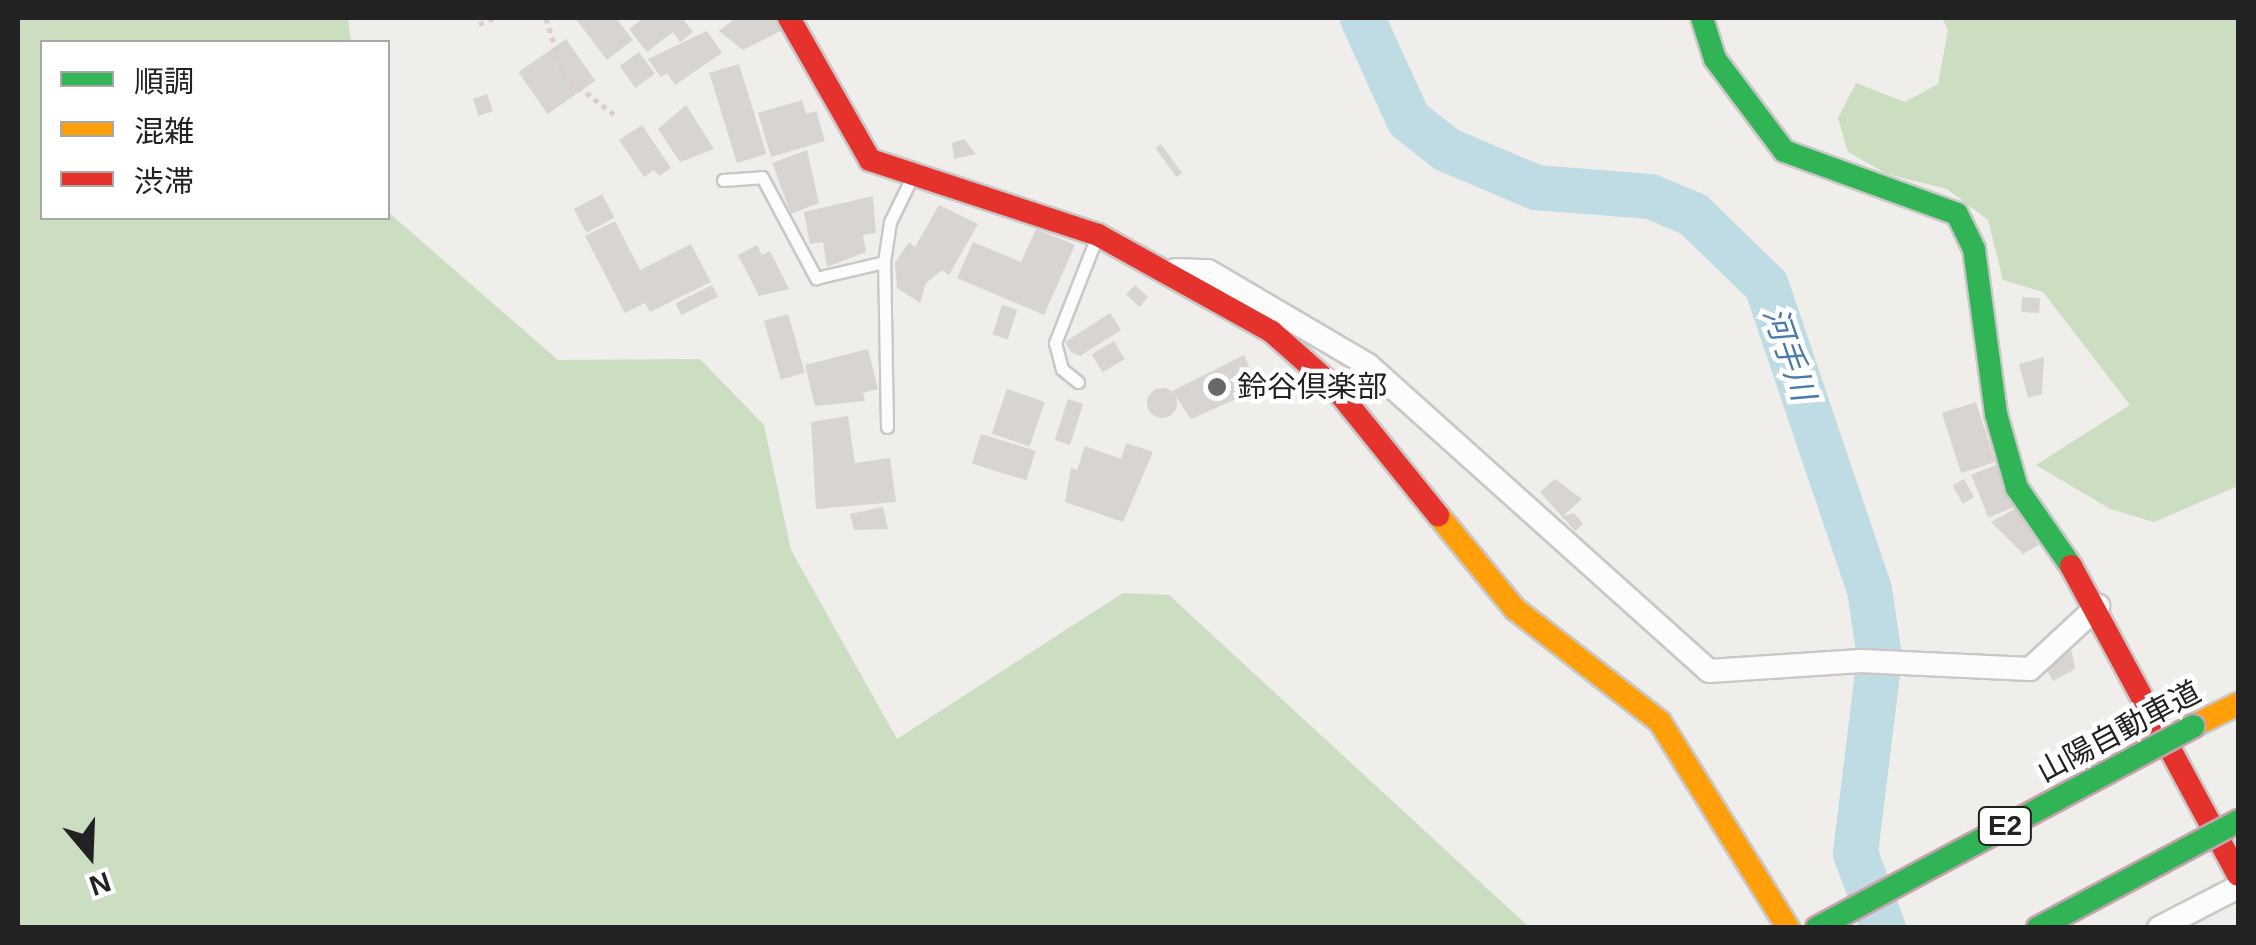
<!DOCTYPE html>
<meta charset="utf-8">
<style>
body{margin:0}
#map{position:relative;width:2256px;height:945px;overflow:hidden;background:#f0eeeb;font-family:Helvetica,"Noto Sans JP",sans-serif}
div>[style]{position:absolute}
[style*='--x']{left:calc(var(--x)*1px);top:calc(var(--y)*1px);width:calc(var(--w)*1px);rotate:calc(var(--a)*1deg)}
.forest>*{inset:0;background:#cbdec1}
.river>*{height:45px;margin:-22.5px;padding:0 22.5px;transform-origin:22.5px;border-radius:22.5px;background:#bfdbe3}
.building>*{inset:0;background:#d7d4d2;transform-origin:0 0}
.round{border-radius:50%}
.path>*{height:5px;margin-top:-2.5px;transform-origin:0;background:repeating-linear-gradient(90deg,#dccecd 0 5px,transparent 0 10px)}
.roads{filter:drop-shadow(2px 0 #c9c8c7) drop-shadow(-2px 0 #c9c8c7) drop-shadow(0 2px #c9c8c7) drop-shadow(0 -2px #c9c8c7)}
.lane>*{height:11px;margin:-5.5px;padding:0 5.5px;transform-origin:5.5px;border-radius:5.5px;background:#fdfcfc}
.street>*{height:22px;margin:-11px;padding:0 11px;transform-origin:11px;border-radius:11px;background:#fdfcfc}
.fast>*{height:22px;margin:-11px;padding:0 11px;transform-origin:11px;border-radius:11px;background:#30b455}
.slow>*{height:22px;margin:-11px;padding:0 11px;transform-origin:11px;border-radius:11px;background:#ff9f0a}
.jam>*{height:22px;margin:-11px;padding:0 11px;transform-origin:11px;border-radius:11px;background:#e5322d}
.bridges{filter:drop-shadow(2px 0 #c5a2ac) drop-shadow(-2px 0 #c5a2ac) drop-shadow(0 2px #c5a2ac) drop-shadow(0 -2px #c5a2ac)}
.fast-bridge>*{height:22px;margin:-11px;padding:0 11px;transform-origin:11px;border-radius:11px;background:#30b455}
.dots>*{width:28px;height:28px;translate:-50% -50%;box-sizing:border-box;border:5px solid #fff;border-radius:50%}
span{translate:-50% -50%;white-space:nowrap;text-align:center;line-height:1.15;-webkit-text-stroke:9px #fff;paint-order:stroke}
.shield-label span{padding:2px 8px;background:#fff;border:2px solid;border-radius:8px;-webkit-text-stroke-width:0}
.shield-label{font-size:28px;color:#222;font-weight:700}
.poi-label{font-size:30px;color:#222}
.left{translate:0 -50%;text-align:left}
.street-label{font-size:30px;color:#222}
.water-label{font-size:32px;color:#4a7aab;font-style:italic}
.frame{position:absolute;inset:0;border:20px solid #222;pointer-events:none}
.legend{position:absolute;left:40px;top:40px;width:350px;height:180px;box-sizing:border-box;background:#fff;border:2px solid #a7a7a7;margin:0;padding:12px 18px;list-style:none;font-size:30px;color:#222}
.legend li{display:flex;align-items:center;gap:20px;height:50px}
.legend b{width:50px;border:2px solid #a7a7a7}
.north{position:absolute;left:40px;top:805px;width:100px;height:100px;-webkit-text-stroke:8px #fff;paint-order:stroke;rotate:161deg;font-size:28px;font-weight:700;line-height:40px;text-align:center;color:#222}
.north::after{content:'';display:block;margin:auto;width:35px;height:45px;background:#222;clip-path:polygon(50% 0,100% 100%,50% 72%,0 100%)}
</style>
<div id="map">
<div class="forest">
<div style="clip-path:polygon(18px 18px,348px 18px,351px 42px,42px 42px,42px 218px,388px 212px,558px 360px,700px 359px,764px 425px,791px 550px,897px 739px,1123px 593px,1169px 595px,1529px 927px,18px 927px)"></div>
<div style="clip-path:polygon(1942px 18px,2238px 18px,2238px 486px,2154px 522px,2110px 509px,2036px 465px,2130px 405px,2043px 292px,2003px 280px,1988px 220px,1947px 189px,1887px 174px,1848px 152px,1838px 118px,1856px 83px,1905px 102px,1938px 84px,1948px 30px)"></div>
</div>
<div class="river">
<div style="--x:1362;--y:18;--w:111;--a:65.5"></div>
<div style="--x:1408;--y:119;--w:48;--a:38.3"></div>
<div style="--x:1446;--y:149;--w:97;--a:23.1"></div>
<div style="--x:1535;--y:187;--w:115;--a:4.5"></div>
<div style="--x:1650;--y:196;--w:47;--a:22.7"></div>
<div style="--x:1693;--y:214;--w:102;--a:44.2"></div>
<div style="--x:1766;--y:285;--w:321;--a:71.3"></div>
<div style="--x:1869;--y:589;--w:69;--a:81.6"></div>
<div style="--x:1879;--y:657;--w:197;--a:97"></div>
<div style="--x:1855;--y:853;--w:80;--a:69.5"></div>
</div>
<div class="building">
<div style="clip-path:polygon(575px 18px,616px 18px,633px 40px,607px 60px)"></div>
<div style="clip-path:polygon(644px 18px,682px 18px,693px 32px,680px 42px,673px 32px,647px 52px,629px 29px)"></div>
<div style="clip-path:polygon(736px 18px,791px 18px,795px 24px,743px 50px,719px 31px)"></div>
<div style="clip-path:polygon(707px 31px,722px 53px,675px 85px,667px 73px,661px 77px,648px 59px)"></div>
<div style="left:566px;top:39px;width:51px;height:58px;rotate:55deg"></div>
<div style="left:639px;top:52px;width:27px;height:24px;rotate:54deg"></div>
<div style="left:739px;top:64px;width:94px;height:31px;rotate:73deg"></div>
<div style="left:487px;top:94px;width:18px;height:15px;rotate:71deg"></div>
<div style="clip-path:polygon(802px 100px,806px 114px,816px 111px,825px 141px,771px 157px,758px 113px)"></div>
<div style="clip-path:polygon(686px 105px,714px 149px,680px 162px,658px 129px)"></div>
<div style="clip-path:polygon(642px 125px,671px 168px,659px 176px,654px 170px,644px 177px,619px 140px)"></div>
<div style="clip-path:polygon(964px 139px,976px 154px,954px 159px,952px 143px)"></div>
<div style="left:1161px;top:144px;width:36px;height:7px;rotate:54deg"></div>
<div style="clip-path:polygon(807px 150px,819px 203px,791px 214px,772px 163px)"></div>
<div style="left:602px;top:194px;width:27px;height:32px;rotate:62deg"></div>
<div style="clip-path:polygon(873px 196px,876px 233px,863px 235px,866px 252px,827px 267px,823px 242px,810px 244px,804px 212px)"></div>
<div style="clip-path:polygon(939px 205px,978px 224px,949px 275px,942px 270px,926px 283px,920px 303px,897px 288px,895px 263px,909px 242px,915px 247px)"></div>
<div style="clip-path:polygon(615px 221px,640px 270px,691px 244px,711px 282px,650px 312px,645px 303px,625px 313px,585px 236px)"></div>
<div style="clip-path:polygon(1036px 229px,1075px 245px,1044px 315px,957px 278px,973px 242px,1021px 262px)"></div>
<div style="clip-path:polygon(757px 245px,762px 255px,770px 251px,789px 289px,759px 296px,738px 255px)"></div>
<div style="left:712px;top:285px;width:13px;height:41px;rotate:63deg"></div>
<div style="left:1135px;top:285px;width:18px;height:13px;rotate:43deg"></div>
<div style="left:2022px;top:297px;width:18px;height:15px;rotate:3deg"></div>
<div style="left:1002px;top:305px;width:16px;height:31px;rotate:18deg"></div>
<div style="clip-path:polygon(1110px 313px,1121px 330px,1080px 356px,1071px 352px,1065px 342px)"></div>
<div style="left:788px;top:314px;width:61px;height:25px;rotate:74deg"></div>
<div style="left:1114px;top:341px;width:21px;height:26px;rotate:59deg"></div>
<div style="clip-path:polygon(868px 349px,878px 389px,863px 393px,865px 401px,815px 406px,805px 365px)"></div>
<div style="clip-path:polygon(1244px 355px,1259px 389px,1191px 419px,1172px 391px)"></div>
<div style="clip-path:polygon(2044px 357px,2042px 394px,2028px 398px,2019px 364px)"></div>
<div class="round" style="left:1147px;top:388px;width:30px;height:30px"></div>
<div style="left:1007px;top:389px;width:40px;height:47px;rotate:19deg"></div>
<div style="left:1068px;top:399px;width:16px;height:43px;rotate:18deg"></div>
<div style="left:1976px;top:402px;width:63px;height:36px;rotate:72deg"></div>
<div style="clip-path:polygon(848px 416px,855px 463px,890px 458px,896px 502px,816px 509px,811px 422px)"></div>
<div style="left:981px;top:434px;width:57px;height:31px;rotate:17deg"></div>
<div style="clip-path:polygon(1126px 443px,1153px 452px,1123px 522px,1065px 502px,1071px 468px,1077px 470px,1085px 446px,1121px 459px)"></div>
<div style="left:1998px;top:464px;width:46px;height:29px;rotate:68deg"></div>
<div style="clip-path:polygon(1555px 479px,1582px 499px,1563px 516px,1574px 513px,1583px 524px,1575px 531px,1540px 492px)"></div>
<div style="left:1964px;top:479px;width:21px;height:13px;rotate:61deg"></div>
<div style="clip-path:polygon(883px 507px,888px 529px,854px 530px,850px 514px)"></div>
<div style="clip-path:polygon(2018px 507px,2039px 545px,2023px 554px,1991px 522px)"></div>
<div style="clip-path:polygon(2071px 649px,2075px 669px,2053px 681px,2045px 667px)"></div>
</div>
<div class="path">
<div style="--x:546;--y:18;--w:59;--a:73.1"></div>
<div style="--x:563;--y:74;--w:69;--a:38.5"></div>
<div style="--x:479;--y:24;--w:17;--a:-21"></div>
</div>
<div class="roads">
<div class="lane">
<div style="--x:723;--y:180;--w:39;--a:-4"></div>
<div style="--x:762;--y:177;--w:115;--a:61.9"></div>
<div style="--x:816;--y:278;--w:70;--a:-13.2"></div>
<div style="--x:1078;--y:382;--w:21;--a:-141"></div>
<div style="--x:1062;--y:369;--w:27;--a:-105"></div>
<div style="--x:1055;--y:343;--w:112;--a:-68.5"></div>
<div style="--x:887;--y:427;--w:165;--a:-91"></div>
<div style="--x:884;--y:262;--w:40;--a:-81.5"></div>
<div style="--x:890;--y:222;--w:50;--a:-63.9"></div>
</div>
<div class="street">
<div style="--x:1175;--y:270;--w:33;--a:2"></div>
<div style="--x:1208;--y:271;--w:186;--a:30.4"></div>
<div style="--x:1368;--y:365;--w:458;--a:41.9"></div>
<div style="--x:1709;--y:671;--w:152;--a:-3.8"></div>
<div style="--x:1861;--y:661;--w:169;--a:2.7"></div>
<div style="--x:2030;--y:669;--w:93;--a:-42.8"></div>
<div style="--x:2159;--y:928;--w:89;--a:-27.4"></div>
</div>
<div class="fast">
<div style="--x:1702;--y:18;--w:43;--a:72.4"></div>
<div style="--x:1715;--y:59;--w:115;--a:53.1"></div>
<div style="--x:1784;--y:151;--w:184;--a:20"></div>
<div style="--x:1957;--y:214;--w:39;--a:64"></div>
<div style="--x:1974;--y:249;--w:166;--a:82.4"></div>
<div style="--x:1996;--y:414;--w:77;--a:74.2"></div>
<div style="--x:2017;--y:488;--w:95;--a:55.3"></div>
</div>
<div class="slow">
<div style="--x:1438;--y:515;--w:122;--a:50.7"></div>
<div style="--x:1515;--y:609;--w:184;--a:37.9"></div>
<div style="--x:1660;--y:722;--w:243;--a:58.1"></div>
<div style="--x:2193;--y:726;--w:50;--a:-26.1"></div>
</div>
<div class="jam">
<div style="--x:789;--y:18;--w:163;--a:60.3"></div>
<div style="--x:870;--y:160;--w:240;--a:18.2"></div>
<div style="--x:1098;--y:235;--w:199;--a:29.1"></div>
<div style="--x:1272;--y:332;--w:84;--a:41.6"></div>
<div style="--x:1335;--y:388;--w:164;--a:51"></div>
<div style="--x:2071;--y:566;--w:351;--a:61.6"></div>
</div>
</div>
<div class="bridges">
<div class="fast-bridge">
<div style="--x:1817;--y:928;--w:427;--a:-28.2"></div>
<div style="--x:2038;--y:928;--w:227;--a:-28.1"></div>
</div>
</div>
<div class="dots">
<div style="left:1217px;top:387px;background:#6a6968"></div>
</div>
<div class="shield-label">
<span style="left:2005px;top:826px">E2</span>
</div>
<div class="poi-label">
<span class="left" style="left:1237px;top:387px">鈴谷倶楽部</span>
</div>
<div class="street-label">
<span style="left:2119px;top:732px;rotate:-28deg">山陽自動車道</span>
</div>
<div class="water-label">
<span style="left:1789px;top:354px;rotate:71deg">河手川</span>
</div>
<div class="frame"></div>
<ul class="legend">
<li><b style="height:12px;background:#30b455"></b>順調</li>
<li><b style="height:12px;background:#ff9f0a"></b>混雑</li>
<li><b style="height:12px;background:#e5322d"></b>渋滞</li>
</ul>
<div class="north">N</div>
</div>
